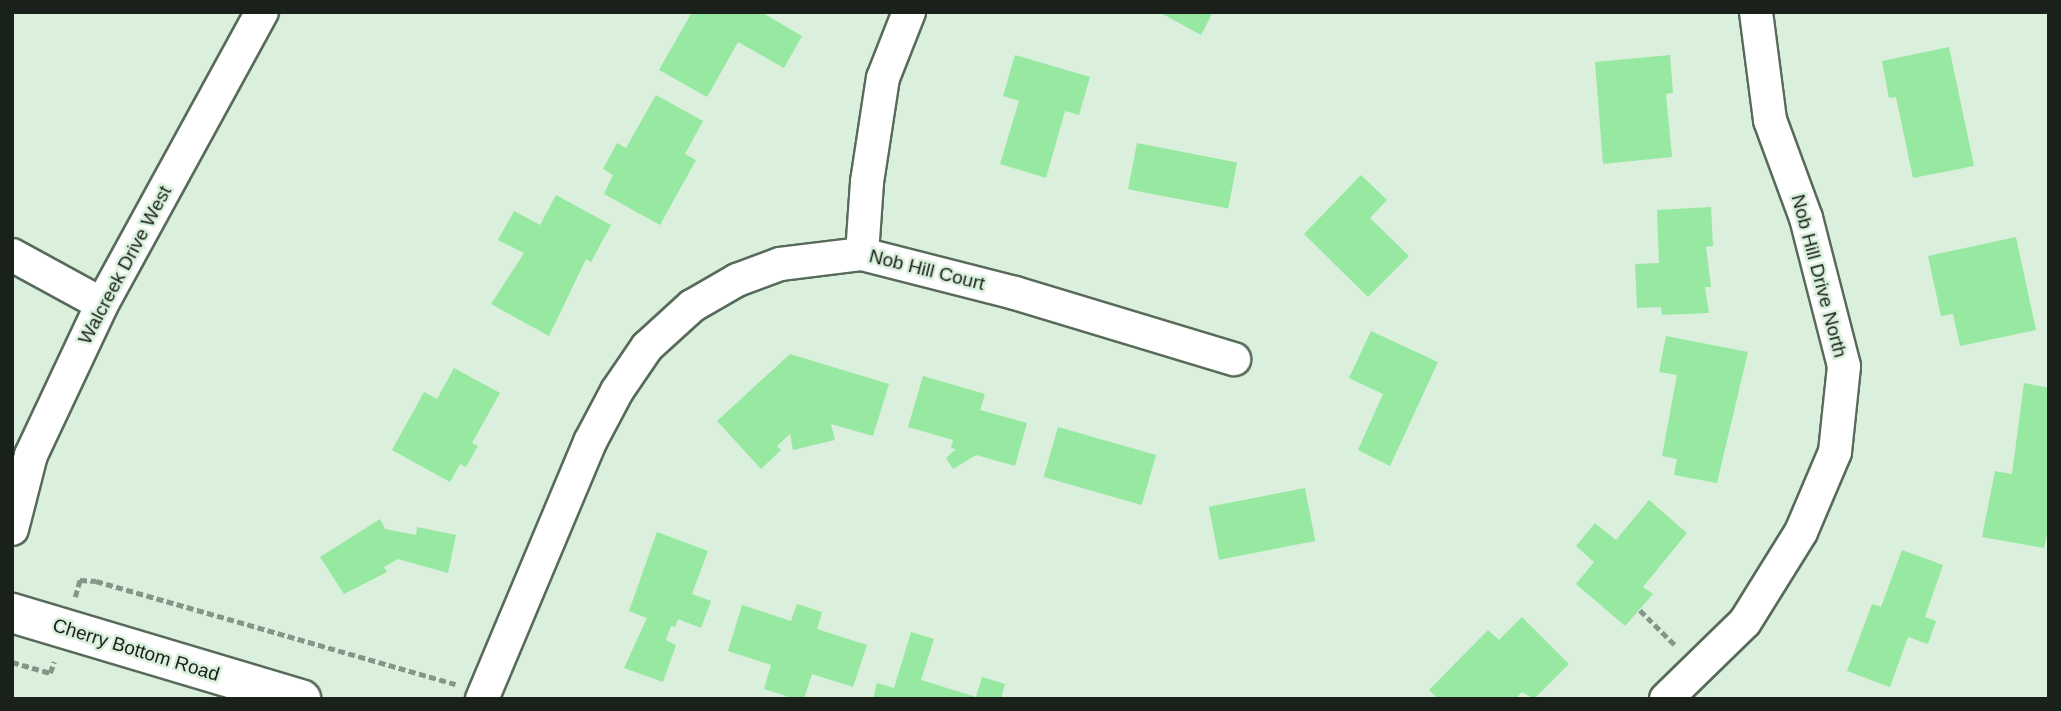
<!DOCTYPE html>
<style>
body{margin:0}
#map{position:relative;width:2061px;height:711px;overflow:hidden;background:#daf0dc;font-family:Arial,sans-serif}
div>[style]{position:absolute}
[style*='--x']{left:calc(var(--x)*1px);top:calc(var(--y)*1px);width:calc(var(--w)*1px);rotate:calc(var(--a)*1deg)}
.building>*{inset:0;background:#97e8a1;transform-origin:0 0}
.path>*{height:4.5px;margin-top:-2.25px;transform-origin:0;background:repeating-linear-gradient(90deg,#859587 0 7px,transparent 0 10.5px)}
.roads{filter:drop-shadow(2px 0 #586b5a) drop-shadow(-2px 0 #586b5a) drop-shadow(0 2px #586b5a) drop-shadow(0 -2px #586b5a)}
.street>*{height:32px;margin:-16px;padding:0 16px;transform-origin:16px;border-radius:16px;background:#fff}
.secondary>*{height:38px;margin:-19px;padding:0 19px;transform-origin:19px;border-radius:19px;background:#fff}
span{translate:-50% -50%;white-space:nowrap;text-align:center;line-height:1.15;-webkit-text-stroke:5px #daf0dc;paint-order:stroke}
.street-label{font-size:19px;color:#19211a}
.frame{position:absolute;inset:0;border:14px solid #19211a;pointer-events:none}
</style>
<div id="map">
<div class="building">
<div style="clip-path:polygon(692px 12px,761px 12px,802px 36px,784px 68px,738px 42px,707px 97px,659px 70px)"></div>
<div style="clip-path:polygon(1159px 12px,1213px 12px,1201px 35px)"></div>
<div style="clip-path:polygon(1949px 47px,1974px 166px,1913px 178px,1896px 97px,1889px 98px,1882px 61px)"></div>
<div style="clip-path:polygon(1015px 55px,1090px 77px,1079px 115px,1065px 111px,1046px 178px,1000px 164px,1019px 101px,1003px 96px)"></div>
<div style="clip-path:polygon(1670px 55px,1673px 93px,1666px 94px,1672px 157px,1603px 164px,1595px 62px)"></div>
<div style="clip-path:polygon(656px 95px,703px 121px,685px 154px,696px 160px,660px 225px,604px 194px,613px 175px,603px 169px,617px 143px,626px 148px)"></div>
<div style="left:1137px;top:143px;width:102px;height:47px;rotate:11deg"></div>
<div style="clip-path:polygon(1361px 175px,1387px 200px,1370px 218px,1409px 256px,1368px 297px,1304px 234px)"></div>
<div style="clip-path:polygon(556px 195px,611px 225px,591px 262px,586px 259px,549px 336px,491px 304px,524px 253px,498px 240px,514px 211px,540px 225px)"></div>
<div style="clip-path:polygon(1711px 207px,1713px 246px,1706px 247px,1711px 287px,1705px 287px,1709px 313px,1662px 315px,1661px 307px,1637px 308px,1635px 264px,1659px 263px,1657px 210px)"></div>
<div style="clip-path:polygon(2016px 237px,2036px 330px,1960px 346px,1953px 314px,1941px 316px,1928px 256px)"></div>
<div style="clip-path:polygon(1371px 331px,1438px 362px,1390px 466px,1358px 450px,1383px 394px,1349px 378px)"></div>
<div style="clip-path:polygon(1666px 336px,1748px 352px,1717px 483px,1674px 475px,1677px 459px,1662px 456px,1677px 375px,1659px 372px)"></div>
<div style="clip-path:polygon(790px 354px,889px 384px,873px 436px,831px 424px,835px 440px,793px 450px,790px 434px,777px 446px,781px 450px,761px 469px,717px 421px)"></div>
<div style="clip-path:polygon(454px 368px,500px 393px,472px 443px,478px 446px,466px 467px,460px 464px,450px 482px,392px 450px,424px 392px,437px 399px)"></div>
<div style="clip-path:polygon(923px 376px,985px 394px,980px 410px,1027px 423px,1015px 466px,976px 455px,953px 469px,946px 458px,956px 449px,951px 448px,953px 440px,908px 427px)"></div>
<div style="clip-path:polygon(2024px 383px,2049px 388px,2049px 525px,2044px 548px,1982px 537px,1995px 471px,2012px 474px)"></div>
<div style="left:1058px;top:427px;width:102px;height:52px;rotate:16deg"></div>
<div style="left:1305px;top:488px;width:54px;height:98px;rotate:79deg"></div>
<div style="clip-path:polygon(1649px 500px,1687px 533px,1643px 587px,1653px 594px,1625px 626px,1576px 584px,1594px 562px,1576px 546px,1595px 523px,1616px 540px)"></div>
<div style="clip-path:polygon(380px 519px,385px 529px,416px 535px,417px 527px,456px 535px,448px 573px,398px 559px,384px 567px,387px 572px,344px 594px,320px 557px)"></div>
<div style="clip-path:polygon(657px 532px,708px 551px,692px 594px,711px 601px,701px 628px,678px 619px,675px 627px,671px 626px,666px 640px,676px 645px,663px 682px,624px 668px,647px 618px,629px 611px)"></div>
<div style="clip-path:polygon(1902px 550px,1943px 565px,1925px 617px,1936px 621px,1928px 644px,1908px 637px,1890px 687px,1847px 671px,1872px 604px,1881px 607px)"></div>
<div style="clip-path:polygon(797px 604px,822px 612px,817px 629px,867px 645px,853px 687px,812px 674px,804px 699px,795px 699px,764px 689px,771px 665px,728px 651px,742px 605px,791px 621px)"></div>
<div style="clip-path:polygon(1522px 617px,1569px 664px,1534px 699px,1522px 692px,1515px 699px,1438px 699px,1429px 690px,1488px 630px,1499px 640px)"></div>
<div style="clip-path:polygon(911px 632px,934px 639px,921px 680px,976px 697px,982px 677px,1005px 684px,1001px 699px,873px 699px,877px 683px,894px 688px)"></div>
</div>
<div class="path">
<div style="--x:75;--y:597;--w:18;--a:-74"></div>
<div style="--x:80;--y:580;--w:16;--a:4"></div>
<div style="--x:96;--y:581;--w:374;--a:16"></div>
<div style="--x:1640;--y:610;--w:49;--a:45"></div>
<div style="--x:12;--y:662;--w:40;--a:16"></div>
<div style="--x:50;--y:673;--w:12;--a:-70"></div>
</div>
<div class="roads">
<div class="street">
<div style="--x:862;--y:254;--w:72;--a:-86"></div>
<div style="--x:867;--y:182;--w:105;--a:-81.3"></div>
<div style="--x:883;--y:78;--w:71;--a:-68.5"></div>
<div style="--x:12;--y:255;--w:102;--a:28.6"></div>
<div style="--x:12;--y:529;--w:76;--a:-75.6"></div>
<div style="--x:31;--y:455;--w:167;--a:-64.8"></div>
<div style="--x:102;--y:304;--w:333;--a:-61.3"></div>
<div style="--x:482;--y:699;--w:279;--a:-67.2"></div>
<div style="--x:590;--y:442;--w:58;--a:-62.1"></div>
<div style="--x:617;--y:391;--w:53;--a:-55.7"></div>
<div style="--x:647;--y:347;--w:61;--a:-42.3"></div>
<div style="--x:692;--y:306;--w:52;--a:-30"></div>
<div style="--x:737;--y:280;--w:46;--a:-20.4"></div>
<div style="--x:780;--y:264;--w:83;--a:-7"></div>
<div style="--x:862;--y:254;--w:158;--a:14.3"></div>
<div style="--x:1015;--y:293;--w:229;--a:16.8"></div>
<div style="--x:1666;--y:699;--w:110;--a:-44.3"></div>
<div style="--x:1745;--y:622;--w:106;--a:-58.1"></div>
<div style="--x:1801;--y:532;--w:87;--a:-67"></div>
<div style="--x:1835;--y:452;--w:86;--a:-84"></div>
<div style="--x:1844;--y:366;--w:153;--a:-104.4"></div>
<div style="--x:1806;--y:218;--w:104;--a:-110.2"></div>
<div style="--x:1770;--y:120;--w:109;--a:-97.4"></div>
</div>
<div class="secondary">
<div style="--x:12;--y:613;--w:302;--a:16.6"></div>
</div>
</div>
<div class="street-label">
<span style="left:125px;top:265px;rotate:-62deg">Walcreek Drive West</span>
<span style="left:927px;top:270px;rotate:14deg">Nob Hill Court</span>
<span style="left:1819px;top:276px;rotate:75deg">Nob Hill Drive North</span>
<span style="left:136px;top:650px;rotate:17deg">Cherry Bottom Road</span>
</div>
<div class="frame"></div>
</div>
